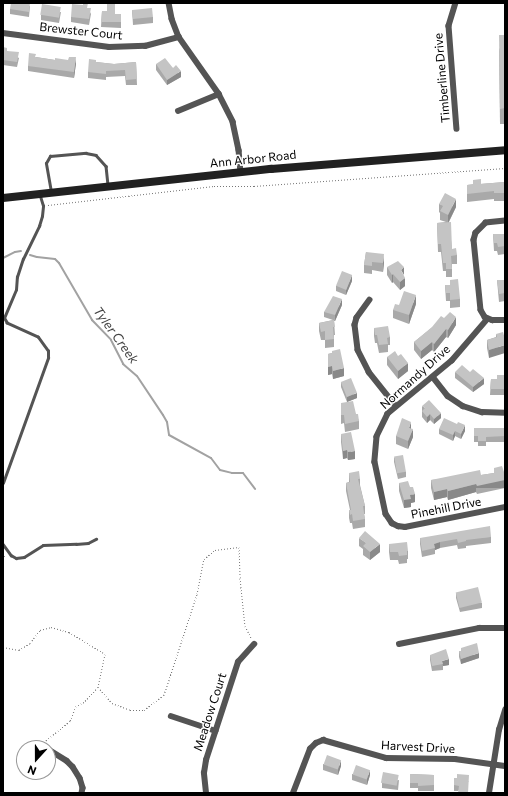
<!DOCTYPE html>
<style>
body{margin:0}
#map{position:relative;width:508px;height:796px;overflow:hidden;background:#fff;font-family:Commissioner,sans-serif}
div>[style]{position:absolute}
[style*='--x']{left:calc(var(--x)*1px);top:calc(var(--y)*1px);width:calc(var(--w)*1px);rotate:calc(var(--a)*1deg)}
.stream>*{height:2px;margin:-1px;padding:0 1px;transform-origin:1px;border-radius:1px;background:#a2a2a2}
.path>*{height:1px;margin-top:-0.5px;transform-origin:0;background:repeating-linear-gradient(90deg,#767676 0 1px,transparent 0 3px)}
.lane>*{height:2.5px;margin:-1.25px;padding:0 1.25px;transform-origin:1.25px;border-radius:1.25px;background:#545454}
.street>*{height:5.5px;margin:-2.75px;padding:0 2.75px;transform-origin:2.75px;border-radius:2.75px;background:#545454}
.secondary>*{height:8px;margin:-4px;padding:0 4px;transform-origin:4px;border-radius:4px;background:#212121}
.wall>*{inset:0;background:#a9a9a9}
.shaded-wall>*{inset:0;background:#898989;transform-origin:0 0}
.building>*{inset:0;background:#c4c4c4;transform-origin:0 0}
span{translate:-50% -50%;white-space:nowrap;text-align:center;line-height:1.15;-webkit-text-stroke:3px #fff;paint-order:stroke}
.street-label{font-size:12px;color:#000}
.water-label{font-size:13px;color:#434343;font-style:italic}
.frame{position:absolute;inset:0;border:4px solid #000;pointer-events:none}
.north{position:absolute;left:16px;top:740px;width:40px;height:40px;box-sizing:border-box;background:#fff;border:1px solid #999;border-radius:50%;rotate:201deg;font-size:11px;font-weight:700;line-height:16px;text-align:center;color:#000}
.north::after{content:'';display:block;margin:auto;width:14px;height:18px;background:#000;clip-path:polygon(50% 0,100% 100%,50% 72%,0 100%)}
</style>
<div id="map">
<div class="stream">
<div style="--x:30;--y:255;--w:7;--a:16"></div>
<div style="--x:37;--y:257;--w:18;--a:6"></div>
<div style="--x:55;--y:259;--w:6;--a:45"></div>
<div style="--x:59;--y:263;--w:66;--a:59.9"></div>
<div style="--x:92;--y:320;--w:28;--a:46"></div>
<div style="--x:111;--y:340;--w:27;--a:63"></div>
<div style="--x:123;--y:364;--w:18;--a:41"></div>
<div style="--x:137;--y:376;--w:47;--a:56.3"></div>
<div style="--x:163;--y:415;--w:8;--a:60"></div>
<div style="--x:167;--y:422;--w:13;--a:81"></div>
<div style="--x:169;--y:435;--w:48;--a:28.7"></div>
<div style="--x:211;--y:458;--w:15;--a:53"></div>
<div style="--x:220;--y:470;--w:12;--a:14"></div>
<div style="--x:232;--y:473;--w:11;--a:0"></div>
<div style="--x:243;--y:473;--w:20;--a:53"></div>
<div style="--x:3;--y:258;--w:13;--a:-27"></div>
<div style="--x:15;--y:252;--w:6;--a:-9"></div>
</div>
<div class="path">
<div style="--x:48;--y:205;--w:167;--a:-6.5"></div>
<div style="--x:214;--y:186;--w:40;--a:0"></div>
<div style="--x:254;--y:186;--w:252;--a:-4.1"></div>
<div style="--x:3;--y:559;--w:5;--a:-68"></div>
<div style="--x:3;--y:647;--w:16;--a:11"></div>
<div style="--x:19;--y:650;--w:13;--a:-32"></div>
<div style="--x:30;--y:643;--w:16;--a:-52"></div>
<div style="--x:40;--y:630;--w:11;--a:-15"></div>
<div style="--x:51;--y:627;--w:19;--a:16"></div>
<div style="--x:69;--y:632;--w:42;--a:31.4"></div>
<div style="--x:105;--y:654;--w:34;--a:102"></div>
<div style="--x:98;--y:687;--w:21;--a:133"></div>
<div style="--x:84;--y:702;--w:9;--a:153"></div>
<div style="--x:76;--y:706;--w:16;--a:112"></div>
<div style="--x:70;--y:721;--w:32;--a:141"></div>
<div style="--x:98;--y:687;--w:21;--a:49"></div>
<div style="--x:112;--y:703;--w:19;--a:21"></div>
<div style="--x:130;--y:710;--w:14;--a:0"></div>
<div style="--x:144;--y:710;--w:25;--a:-37"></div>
<div style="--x:164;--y:695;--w:106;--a:-71.9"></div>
<div style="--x:197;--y:594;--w:36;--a:-79"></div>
<div style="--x:204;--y:559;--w:14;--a:-39"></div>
<div style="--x:215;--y:550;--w:24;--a:-7"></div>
<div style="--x:239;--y:547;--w:31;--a:88"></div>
<div style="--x:240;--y:578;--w:48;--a:84.1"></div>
<div style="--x:245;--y:626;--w:13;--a:63"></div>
</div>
<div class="lane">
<div style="--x:51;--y:192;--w:29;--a:-100"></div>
<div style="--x:46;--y:163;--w:8;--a:-60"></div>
<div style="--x:50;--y:156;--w:36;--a:-5"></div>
<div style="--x:86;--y:153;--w:10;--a:11"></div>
<div style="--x:96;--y:155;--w:15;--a:48"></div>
<div style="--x:106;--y:166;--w:20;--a:84"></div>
<div style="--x:3;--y:483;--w:133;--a:-70.2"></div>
<div style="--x:48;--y:358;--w:7;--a:-90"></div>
<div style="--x:48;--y:351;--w:17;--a:-126"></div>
<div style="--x:38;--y:337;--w:34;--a:-156"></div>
<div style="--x:7;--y:323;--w:6;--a:-121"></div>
<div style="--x:4;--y:318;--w:30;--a:-67"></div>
<div style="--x:16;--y:290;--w:13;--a:-86"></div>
<div style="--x:17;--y:277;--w:19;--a:-72"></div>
<div style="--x:23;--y:259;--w:37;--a:-64"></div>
<div style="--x:39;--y:226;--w:10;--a:-73"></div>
<div style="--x:42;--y:216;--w:10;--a:-84"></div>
<div style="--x:43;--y:206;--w:10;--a:-107"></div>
<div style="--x:3;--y:544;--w:14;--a:54"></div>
<div style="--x:11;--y:555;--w:6;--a:31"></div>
<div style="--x:16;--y:558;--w:8;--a:-7"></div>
<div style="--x:24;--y:557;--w:22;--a:-32"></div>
<div style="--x:43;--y:545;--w:33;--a:-2"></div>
<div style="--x:76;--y:544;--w:12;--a:-5"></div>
<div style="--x:88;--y:543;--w:9;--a:-27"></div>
</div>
<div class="street">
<div style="--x:169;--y:3;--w:16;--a:79"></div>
<div style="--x:172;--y:19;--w:19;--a:69"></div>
<div style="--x:179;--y:37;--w:70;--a:54.9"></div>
<div style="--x:219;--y:94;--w:31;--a:63"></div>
<div style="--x:233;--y:122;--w:29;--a:78"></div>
<div style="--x:239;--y:150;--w:22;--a:85"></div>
<div style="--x:456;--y:3;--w:24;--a:107"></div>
<div style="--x:449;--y:26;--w:103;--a:85.6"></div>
<div style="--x:3;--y:33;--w:107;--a:7.5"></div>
<div style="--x:109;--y:47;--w:36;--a:-2"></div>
<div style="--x:145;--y:46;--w:35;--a:-15"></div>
<div style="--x:178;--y:111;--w:44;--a:-22.5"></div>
<div style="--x:505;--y:221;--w:19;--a:174"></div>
<div style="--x:486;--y:223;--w:14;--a:135"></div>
<div style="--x:476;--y:233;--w:7;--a:106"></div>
<div style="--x:474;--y:240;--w:70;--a:84.3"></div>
<div style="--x:481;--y:310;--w:8;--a:60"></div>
<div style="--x:485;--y:317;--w:8;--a:23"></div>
<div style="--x:492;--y:320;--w:13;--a:0"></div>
<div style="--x:370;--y:300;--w:22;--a:126"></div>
<div style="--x:357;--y:318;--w:7;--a:106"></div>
<div style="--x:355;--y:325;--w:25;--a:83"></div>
<div style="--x:358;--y:350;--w:25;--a:63"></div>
<div style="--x:369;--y:372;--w:43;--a:51.5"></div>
<div style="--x:488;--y:319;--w:55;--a:130.6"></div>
<div style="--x:452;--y:361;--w:83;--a:140.4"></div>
<div style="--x:388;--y:414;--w:25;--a:116"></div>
<div style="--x:377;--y:437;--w:25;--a:95"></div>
<div style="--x:375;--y:462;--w:53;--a:78.1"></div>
<div style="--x:386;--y:514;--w:11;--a:56"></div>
<div style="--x:392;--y:523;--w:7;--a:27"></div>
<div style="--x:398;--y:526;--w:7;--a:8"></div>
<div style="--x:405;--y:527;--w:102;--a:-11.3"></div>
<div style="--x:433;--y:377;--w:24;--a:52"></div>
<div style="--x:448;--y:396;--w:18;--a:34"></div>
<div style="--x:463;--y:406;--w:20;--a:18"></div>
<div style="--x:482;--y:412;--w:23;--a:2"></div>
<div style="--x:399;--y:644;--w:82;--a:-11.3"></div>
<div style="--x:479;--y:628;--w:26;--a:0"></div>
<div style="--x:171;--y:716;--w:47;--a:18.4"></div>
<div style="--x:40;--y:745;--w:6;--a:31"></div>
<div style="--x:48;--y:749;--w:22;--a:32"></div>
<div style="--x:67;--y:761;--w:8;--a:45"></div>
<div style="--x:73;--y:767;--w:13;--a:58"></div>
<div style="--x:80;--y:778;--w:10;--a:73"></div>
<div style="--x:83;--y:788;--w:5;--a:101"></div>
<div style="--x:206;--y:793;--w:20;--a:-96"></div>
<div style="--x:204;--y:773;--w:13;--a:-81"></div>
<div style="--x:206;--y:760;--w:103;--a:-71.9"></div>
<div style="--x:238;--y:662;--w:24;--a:-48"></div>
<div style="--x:293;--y:793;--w:47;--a:-68.9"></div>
<div style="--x:310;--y:749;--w:8;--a:-45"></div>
<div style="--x:316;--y:743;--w:8;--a:-23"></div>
<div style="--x:323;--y:740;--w:66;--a:15.9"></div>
<div style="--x:386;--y:758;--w:69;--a:0.8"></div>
<div style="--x:455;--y:759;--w:50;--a:8"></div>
<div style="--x:489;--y:793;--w:64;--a:-81"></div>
<div style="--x:499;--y:730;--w:21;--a:-73"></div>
</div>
<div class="secondary">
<div style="--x:3;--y:198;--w:270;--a:-6.2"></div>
<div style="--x:271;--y:169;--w:235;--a:-4.6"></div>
</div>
<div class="wall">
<div style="clip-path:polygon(30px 6px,29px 17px,10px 14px,10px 9px)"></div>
<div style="clip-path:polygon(88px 8px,91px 14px,89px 25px,71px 22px,71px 17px)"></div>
<div style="clip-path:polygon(132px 10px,153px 17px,153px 23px,133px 25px)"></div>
<div style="clip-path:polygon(102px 11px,115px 14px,121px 14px,121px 28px,101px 27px)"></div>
<div style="clip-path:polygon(61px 12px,59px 23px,41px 20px,41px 15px)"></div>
<div style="clip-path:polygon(505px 35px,505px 124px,500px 124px,499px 50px)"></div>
<div style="clip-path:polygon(3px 47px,7px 51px,19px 58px,17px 67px,3px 65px)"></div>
<div style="clip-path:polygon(36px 57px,55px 60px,68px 60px,76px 63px,74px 78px,28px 71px,28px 66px)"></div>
<div style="clip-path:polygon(96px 62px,114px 64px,136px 62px,137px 85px,126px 85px,125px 76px,106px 77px,106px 80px,88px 78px,88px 72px)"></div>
<div style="clip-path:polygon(156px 64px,173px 68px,181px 77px,167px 85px,156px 70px)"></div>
<div style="clip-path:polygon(505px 182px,505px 201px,494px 201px,494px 199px,467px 202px,467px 185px)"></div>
<div style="clip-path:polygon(439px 204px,456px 207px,449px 222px,452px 249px,457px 255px,457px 264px,452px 264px,452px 277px,446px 277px,446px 271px,443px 271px,441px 252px,438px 252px,437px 223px,446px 222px,440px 220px,440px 213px,439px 212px)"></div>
<div style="clip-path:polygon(493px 234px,505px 234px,505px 254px,498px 255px,497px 251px,494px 251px)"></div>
<div style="clip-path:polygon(366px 252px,384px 262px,383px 272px,372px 270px,372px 274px,364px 273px,364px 265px)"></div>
<div style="clip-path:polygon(387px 267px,404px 276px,405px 286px,400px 290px,393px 282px,392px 283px,387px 275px)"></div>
<div style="clip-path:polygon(450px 280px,460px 299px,460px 307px,450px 308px,450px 301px,446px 301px,445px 285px,450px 285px)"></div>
<div style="clip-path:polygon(497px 280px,505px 280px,505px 301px,499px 302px)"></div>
<div style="clip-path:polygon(352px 281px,346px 295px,336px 291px,336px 286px)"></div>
<div style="clip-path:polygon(416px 304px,409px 324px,393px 318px,393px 310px,399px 305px)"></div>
<div style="clip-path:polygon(342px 305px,335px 321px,334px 321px,335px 335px,334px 335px,334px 347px,325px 348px,325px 340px,321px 340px,319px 331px,319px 323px,333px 320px,324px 317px,324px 312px)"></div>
<div style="clip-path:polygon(444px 318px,456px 325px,448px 338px,446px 337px,434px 352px,432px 350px,421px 359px,414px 350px,414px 342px)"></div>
<div style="clip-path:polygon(374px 328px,390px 337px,390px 345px,388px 345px,388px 352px,379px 353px,377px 343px,375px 343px,374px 336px)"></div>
<div style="clip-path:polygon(496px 334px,505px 339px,489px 358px,487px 348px,487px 340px,496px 337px)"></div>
<div style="clip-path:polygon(332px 351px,344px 376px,333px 379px,332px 374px,328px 375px,328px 354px,332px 353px)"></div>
<div style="clip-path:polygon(398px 356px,408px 371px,398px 379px,387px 365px,387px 357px)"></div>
<div style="clip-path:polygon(455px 372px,484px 384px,473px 392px,455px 378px)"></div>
<div style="clip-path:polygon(505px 375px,505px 395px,490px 395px,491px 379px,497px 379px)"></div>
<div style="clip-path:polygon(341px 382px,357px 398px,347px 402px,341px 387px)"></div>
<div style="clip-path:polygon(341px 403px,356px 414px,359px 421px,359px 429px,345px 432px,344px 423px,341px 424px)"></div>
<div style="clip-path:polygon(422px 406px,441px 418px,434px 424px,430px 420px,427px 423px,422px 417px)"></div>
<div style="clip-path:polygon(474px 428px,505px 428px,505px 442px,486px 442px,486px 446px,478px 446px,478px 442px,474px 442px)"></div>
<div style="clip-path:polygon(411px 429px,413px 437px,408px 449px,396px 444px,396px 436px)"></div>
<div style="clip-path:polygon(439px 429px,465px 431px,461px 439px,455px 436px,453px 441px,439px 434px)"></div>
<div style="clip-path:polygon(341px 434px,355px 459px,348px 460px,347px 458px,343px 459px,341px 442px)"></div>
<div style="clip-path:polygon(394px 457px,406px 472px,406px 477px,398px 479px,394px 462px)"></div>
<div style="clip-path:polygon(494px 468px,504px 472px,505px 471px,505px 488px,477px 494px,476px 492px,448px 500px,447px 497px,434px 500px,431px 488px,431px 480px,481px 475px,494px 473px)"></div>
<div style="clip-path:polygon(349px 473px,360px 479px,360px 485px,365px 506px,365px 514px,364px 514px,365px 519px,365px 527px,353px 529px,352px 523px,350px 523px,349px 518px,349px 510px,350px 510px,346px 491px,346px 483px,349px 482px)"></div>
<div style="clip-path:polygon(399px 483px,410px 487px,415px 502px,411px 503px,411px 507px,404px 508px,399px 491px)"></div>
<div style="clip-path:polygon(491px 537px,491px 543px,466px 546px,466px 548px,458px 549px,457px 545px,440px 548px,435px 550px,435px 554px,422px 557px,420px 544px,420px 538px)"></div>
<div style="clip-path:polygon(359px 538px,380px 552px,370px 560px,363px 555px,363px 549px,359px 546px)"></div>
<div style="clip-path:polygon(389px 544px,408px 551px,408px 559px,407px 559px,407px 563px,399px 564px,398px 560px,390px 560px,389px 552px)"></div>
<div style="clip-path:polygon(456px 593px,482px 603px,482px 608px,460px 612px,456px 598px)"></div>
<div style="clip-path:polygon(461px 648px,479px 658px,461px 664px,459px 657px,459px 651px,461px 651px)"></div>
<div style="clip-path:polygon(430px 655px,449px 665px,443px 666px,443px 670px,432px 671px,430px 660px)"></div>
<div style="clip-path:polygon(323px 764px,341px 766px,338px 775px,323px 770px)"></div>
<div style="clip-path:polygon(352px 774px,370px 775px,367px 785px,352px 780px)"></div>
<div style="clip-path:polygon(410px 774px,434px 775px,434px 791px,418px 791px,418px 788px,410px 788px)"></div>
<div style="clip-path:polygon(399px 780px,398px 790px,382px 788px,382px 783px)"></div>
<div style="clip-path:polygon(469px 781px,458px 791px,454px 791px,454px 785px)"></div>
</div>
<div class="shaded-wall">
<div style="clip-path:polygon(76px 57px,76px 63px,74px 78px,74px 72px)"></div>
<div style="clip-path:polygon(181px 71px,181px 77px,167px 85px,167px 80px)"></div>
<div style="clip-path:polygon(456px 199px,456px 207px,448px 223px,448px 215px)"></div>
<div style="clip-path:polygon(384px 254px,384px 262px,383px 272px,383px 263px)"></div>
<div style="clip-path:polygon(404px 267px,404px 275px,401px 270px)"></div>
<div style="clip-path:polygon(393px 274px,393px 282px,392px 283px,392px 275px)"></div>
<div style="clip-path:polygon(352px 275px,352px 281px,346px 295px,346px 290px)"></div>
<div style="clip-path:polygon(405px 278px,405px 286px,400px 290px,400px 282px)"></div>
<div style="clip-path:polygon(416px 295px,416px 304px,409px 324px,409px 315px)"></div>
<div style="clip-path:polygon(342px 299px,342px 305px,335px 321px,335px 315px)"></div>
<div style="clip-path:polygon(456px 317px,456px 325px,448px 338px,448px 330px)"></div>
<div style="clip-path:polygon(446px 329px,446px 337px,434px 352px,434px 344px)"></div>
<div style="clip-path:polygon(432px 342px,432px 350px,421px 359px,421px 351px)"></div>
<div style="clip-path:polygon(505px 345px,505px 353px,489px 358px,489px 350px)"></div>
<div style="clip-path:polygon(408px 363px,408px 371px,398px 379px,398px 371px)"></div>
<div style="clip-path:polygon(332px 366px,332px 374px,328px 375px,328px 367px)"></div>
<div style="clip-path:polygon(344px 368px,344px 376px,333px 379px,333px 371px)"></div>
<div style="clip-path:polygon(484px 378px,484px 384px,473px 392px,473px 387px)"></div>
<div style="clip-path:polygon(357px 393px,357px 398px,347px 402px,347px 397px)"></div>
<div style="clip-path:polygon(441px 413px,441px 418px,434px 424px,434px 419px)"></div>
<div style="clip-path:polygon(430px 414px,430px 420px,427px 423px,427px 417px)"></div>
<div style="clip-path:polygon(411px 422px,411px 430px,409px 428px)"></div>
<div style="clip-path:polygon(465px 425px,465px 431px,461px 439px,461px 434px)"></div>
<div style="clip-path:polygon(413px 429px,413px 437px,408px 449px,408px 441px)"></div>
<div style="clip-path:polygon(455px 431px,455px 436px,453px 441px,453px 435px)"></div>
<div style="clip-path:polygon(347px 450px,347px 458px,343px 459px,343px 451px)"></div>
<div style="clip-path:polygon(355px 451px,355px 459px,348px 460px,348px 452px)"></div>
<div style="left:505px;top:480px;width:8px;height:29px;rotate:90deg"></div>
<div style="clip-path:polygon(476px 484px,476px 492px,448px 500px,448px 491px)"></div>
<div style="clip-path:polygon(447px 489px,447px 497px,434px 500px,434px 492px)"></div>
<div style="clip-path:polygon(415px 494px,415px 502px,411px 503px,411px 507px,404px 508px,404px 500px,410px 495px)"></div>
<div style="clip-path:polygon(440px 542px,440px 548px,435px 550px,434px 544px)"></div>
<div style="clip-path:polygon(380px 544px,380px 552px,370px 560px,370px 552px)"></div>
<div style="clip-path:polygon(479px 653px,479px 658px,461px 664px,461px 659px)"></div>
<div style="clip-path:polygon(449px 659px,449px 665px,443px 666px,442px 661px)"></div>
<div style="clip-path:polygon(341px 760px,341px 766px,338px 775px,338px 770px)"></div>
<div style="clip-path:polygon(370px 770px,370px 775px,367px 785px,367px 779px)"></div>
</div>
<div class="building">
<div style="clip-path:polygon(11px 3px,30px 3px,29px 12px,10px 9px)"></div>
<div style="clip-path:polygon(83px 3px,88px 3px,87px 8px,91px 8px,89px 19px,71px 17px,72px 4px,83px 5px)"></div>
<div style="left:42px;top:4px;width:19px;height:11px;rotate:9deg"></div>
<div style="clip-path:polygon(107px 4px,115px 4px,115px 14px,121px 14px,121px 22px,101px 22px,102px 11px,107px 11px)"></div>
<div style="left:152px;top:8px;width:9px;height:20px;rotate:84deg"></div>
<div style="clip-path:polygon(499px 35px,505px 35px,505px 108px,500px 109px)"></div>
<div style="clip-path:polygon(3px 47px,7px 48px,7px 51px,19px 52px,17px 62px,3px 60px)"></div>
<div style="clip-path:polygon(29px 53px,36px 54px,35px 57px,55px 60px,55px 58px,68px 60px,69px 57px,76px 57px,74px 72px,28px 66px)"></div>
<div style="clip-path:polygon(165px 58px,173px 68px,176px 65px,181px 71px,167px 80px,156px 64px)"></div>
<div style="clip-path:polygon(89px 59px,96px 60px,96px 62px,114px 64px,136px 62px,137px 79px,126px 80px,125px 70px,106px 71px,106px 74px,88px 72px)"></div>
<div style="clip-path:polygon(481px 179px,481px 184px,505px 182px,505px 193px,494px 193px,494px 191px,467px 194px,467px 185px,473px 184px,473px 180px)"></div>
<div style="clip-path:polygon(445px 193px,456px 199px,448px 215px,440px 211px,443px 206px,439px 204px)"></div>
<div style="clip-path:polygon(451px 222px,452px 249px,456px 248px,457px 255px,451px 256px,452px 269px,446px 269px,446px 263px,443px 263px,441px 244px,438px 244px,437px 223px)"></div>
<div style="clip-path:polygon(493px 234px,505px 234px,505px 246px,498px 247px,497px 243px,494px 243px)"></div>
<div style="clip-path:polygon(366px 252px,384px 254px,383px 263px,372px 262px,372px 266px,364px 265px)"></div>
<div style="clip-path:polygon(398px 261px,404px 267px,401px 270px,405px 278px,400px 282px,393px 274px,392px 275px,387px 267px)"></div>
<div style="left:342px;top:271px;width:11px;height:16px;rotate:22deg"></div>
<div style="clip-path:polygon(458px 279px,460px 299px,450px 300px,450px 293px,446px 293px,445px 285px,450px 285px,450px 280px)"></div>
<div style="clip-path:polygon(497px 280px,505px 280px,505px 293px,499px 294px)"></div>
<div style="clip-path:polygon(404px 291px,416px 295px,409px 315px,393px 310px,395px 304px,399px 305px)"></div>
<div style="clip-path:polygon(333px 296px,342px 299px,335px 315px,324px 312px)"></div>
<div style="clip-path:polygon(450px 312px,456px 317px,448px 330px,446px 329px,434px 344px,432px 342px,421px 351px,414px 342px,432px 327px,441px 316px,444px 318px)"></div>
<div style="clip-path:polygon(334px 320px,335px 327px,333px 327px,334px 339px,325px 340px,325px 331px,321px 332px,319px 323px)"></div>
<div style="clip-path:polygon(388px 326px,390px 337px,387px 338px,388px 344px,379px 345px,377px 335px,375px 335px,374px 328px)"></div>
<div style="clip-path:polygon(503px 332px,505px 339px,505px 345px,489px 350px,487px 340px,497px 337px,496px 334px)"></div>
<div style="clip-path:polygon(340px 349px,344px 368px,333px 371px,332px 366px,328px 367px,328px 354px,332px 353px,332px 351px)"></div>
<div style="clip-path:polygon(395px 351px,398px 356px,401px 354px,408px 363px,398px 371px,387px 357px)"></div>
<div style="clip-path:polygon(462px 365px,470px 372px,473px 369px,484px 378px,473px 387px,455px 372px)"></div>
<div style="clip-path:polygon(497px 375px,505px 375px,505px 389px,490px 389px,491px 379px,497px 379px)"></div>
<div style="left:351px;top:378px;width:16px;height:11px;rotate:68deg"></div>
<div style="clip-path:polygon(429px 400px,441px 413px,434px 419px,430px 414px,427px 417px,422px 411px,425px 408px,422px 406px)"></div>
<div style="clip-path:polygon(353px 401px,356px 414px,358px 414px,359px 421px,345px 424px,344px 415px,341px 415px,341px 403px)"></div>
<div style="clip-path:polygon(402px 418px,411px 422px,409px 428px,413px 429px,408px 441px,396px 436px)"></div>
<div style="clip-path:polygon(444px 418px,457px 424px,458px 422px,465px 425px,461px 434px,455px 431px,453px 435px,439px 429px)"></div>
<div style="clip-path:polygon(474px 428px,505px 428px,505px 436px,486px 437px,486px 441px,478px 441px,478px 436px,474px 436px)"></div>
<div style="clip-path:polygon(351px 432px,355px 451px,348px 452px,347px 450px,343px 451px,341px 434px)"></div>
<div style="left:403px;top:455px;width:17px;height:9px;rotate:80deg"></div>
<div style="clip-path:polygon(502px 466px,504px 472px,505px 471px,505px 480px,477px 486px,476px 484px,448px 491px,447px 489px,434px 492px,431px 480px,480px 470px,481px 475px,494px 473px,494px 468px)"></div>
<div style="clip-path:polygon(359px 471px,360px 479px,358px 479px,365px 506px,363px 506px,365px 519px,353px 521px,352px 514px,350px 515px,349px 510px,351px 510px,346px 483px,350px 482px,349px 473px)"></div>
<div style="clip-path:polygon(408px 481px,410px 487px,413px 487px,415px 494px,410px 495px,411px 499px,404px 500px,399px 483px)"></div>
<div style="clip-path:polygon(490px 526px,491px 537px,466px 540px,466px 541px,458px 543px,457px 539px,440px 542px,434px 544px,435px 548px,422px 551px,420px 538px)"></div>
<div style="clip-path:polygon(365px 531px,380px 544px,370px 552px,363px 546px,366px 543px,359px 538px)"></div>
<div style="clip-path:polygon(407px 542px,408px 551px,407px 551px,407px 555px,399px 556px,398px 552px,390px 552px,389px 544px)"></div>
<div style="left:478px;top:587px;width:16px;height:23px;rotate:76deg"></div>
<div style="clip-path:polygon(477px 643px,479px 653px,461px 659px,459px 651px,461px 651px,461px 648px)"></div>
<div style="clip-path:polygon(446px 649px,449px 659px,442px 661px,443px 664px,432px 666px,430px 655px)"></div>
<div style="left:327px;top:755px;width:15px;height:10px;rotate:20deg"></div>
<div style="left:356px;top:765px;width:15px;height:10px;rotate:20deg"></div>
<div style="left:383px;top:772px;width:16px;height:11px;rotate:11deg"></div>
<div style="clip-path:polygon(410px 774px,434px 775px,434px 785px,418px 786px,418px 783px,410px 783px)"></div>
<div style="clip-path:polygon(457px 774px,469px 775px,468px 793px,458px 793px,459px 786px,454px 785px,454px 778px,457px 778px)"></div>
</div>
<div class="street-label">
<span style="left:81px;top:31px;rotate:6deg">Brewster Court</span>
<span style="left:442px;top:78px;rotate:-95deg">Timberline Drive</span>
<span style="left:253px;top:159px;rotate:-6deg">Ann Arbor Road</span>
<span style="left:415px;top:377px;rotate:-42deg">Normandy Drive</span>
<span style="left:446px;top:508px;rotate:-11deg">Pinehill Drive</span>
<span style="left:210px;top:712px;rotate:-72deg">Meadow Court</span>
<span style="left:418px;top:747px;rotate:3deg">Harvest Drive</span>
</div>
<div class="water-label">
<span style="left:116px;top:335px;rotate:54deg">Tyler Creek</span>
</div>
<div class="frame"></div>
<div class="north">N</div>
</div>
